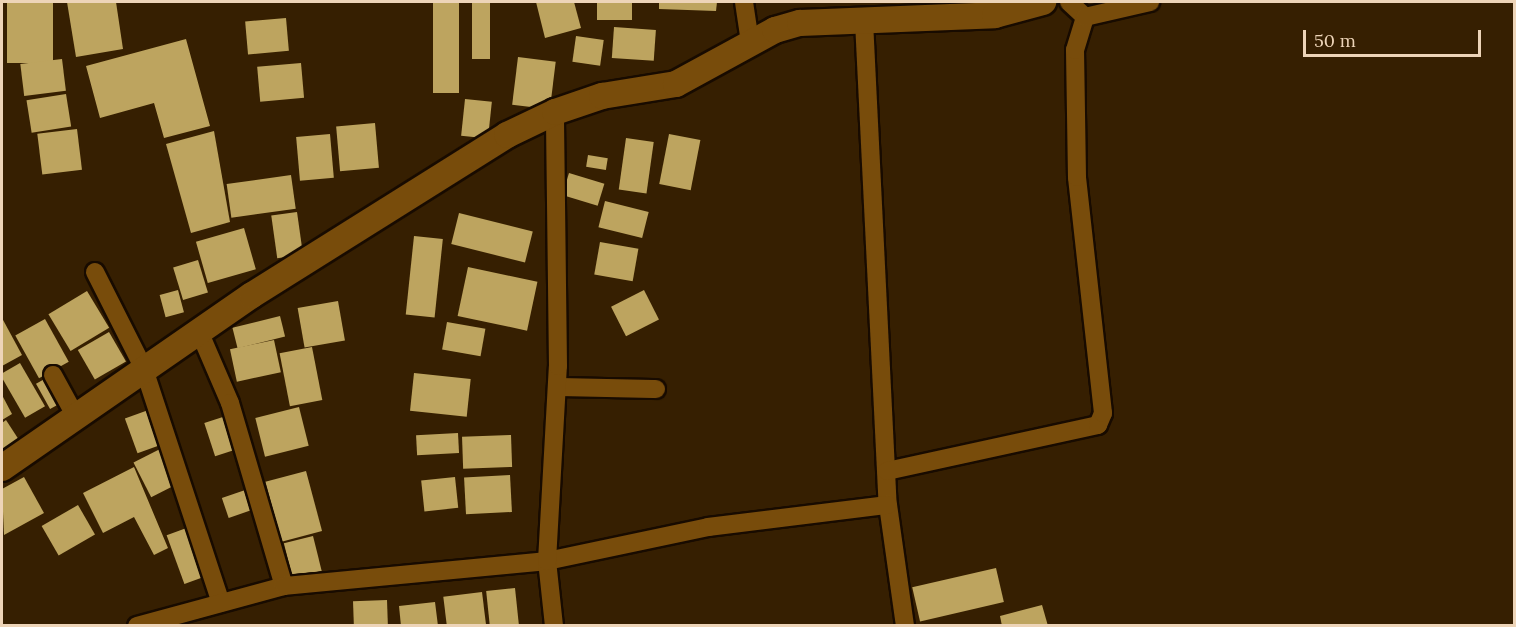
<!DOCTYPE html>
<style>
body{margin:0}
#map{position:relative;width:1516px;height:627px;overflow:hidden;background:#361f01;font-family:Lora,serif}
div>[style]{position:absolute}
[style*='--x']{left:calc(var(--x)*1px);top:calc(var(--y)*1px);width:calc(var(--w)*1px);rotate:calc(var(--a)*1deg)}
.building>*{inset:0;background:#bda45f;transform-origin:0 0}
.roads{filter:drop-shadow(2px 0 #180b00) drop-shadow(-2px 0 #180b00) drop-shadow(0 2px #180b00) drop-shadow(0 -2px #180b00)}
.street>*{height:18px;margin:-9px;padding:0 9px;transform-origin:9px;border-radius:9px;background:#784c0b}
.secondary>*{height:26px;margin:-13px;padding:0 13px;transform-origin:13px;border-radius:13px;background:#784c0b}
span{translate:-50% -50%;white-space:nowrap;text-align:center;line-height:1.15;-webkit-text-stroke:6px #361f01;paint-order:stroke}
.frame{position:absolute;inset:0;border:3px solid #edd4b8;pointer-events:none}
.scale{position:absolute;left:1303px;top:30px;width:178px;height:27px;box-sizing:border-box;border:3px solid #edd4b8;border-top:0;padding-left:8px;font-size:18px;line-height:21px;white-space:nowrap;color:#edd4b8;-webkit-text-stroke:4px #361f01;paint-order:stroke}
</style>
<div id="map">
<div class="building">
<div style="left:7px;top:2px;width:46px;height:61px"></div>
<div style="clip-path:polygon(67px 2px,116px 2px,123px 49px,76px 57px)"></div>
<div style="left:433px;top:2px;width:26px;height:91px"></div>
<div style="left:472px;top:2px;width:18px;height:57px"></div>
<div style="clip-path:polygon(536px 2px,574px 2px,581px 28px,545px 38px)"></div>
<div style="left:597px;top:2px;width:35px;height:18px"></div>
<div style="clip-path:polygon(659px 2px,717px 2px,716px 11px,659px 9px)"></div>
<div style="left:286px;top:18px;width:33px;height:41px;rotate:85deg"></div>
<div style="left:614px;top:27px;width:42px;height:31px;rotate:4deg"></div>
<div style="left:576px;top:36px;width:28px;height:26px;rotate:8deg"></div>
<div style="clip-path:polygon(186px 39px,210px 126px,164px 138px,154px 103px,100px 118px,86px 66px)"></div>
<div style="left:518px;top:57px;width:38px;height:48px;rotate:7deg"></div>
<div style="left:62px;top:59px;width:32px;height:42px;rotate:83deg"></div>
<div style="left:301px;top:63px;width:35px;height:44px;rotate:85deg"></div>
<div style="left:66px;top:94px;width:33px;height:40px;rotate:81deg"></div>
<div style="left:465px;top:99px;width:27px;height:37px;rotate:6deg"></div>
<div style="left:375px;top:123px;width:45px;height:39px;rotate:85deg"></div>
<div style="left:77px;top:129px;width:41px;height:40px;rotate:83deg"></div>
<div style="clip-path:polygon(214px 131px,230px 222px,191px 233px,166px 144px)"></div>
<div style="left:330px;top:134px;width:44px;height:34px;rotate:85deg"></div>
<div style="left:669px;top:134px;width:32px;height:51px;rotate:11deg"></div>
<div style="left:626px;top:138px;width:28px;height:52px;rotate:8deg"></div>
<div style="left:588px;top:155px;width:20px;height:12px;rotate:9deg"></div>
<div style="left:569px;top:173px;width:37px;height:23px;rotate:17deg"></div>
<div style="left:291px;top:175px;width:34px;height:65px;rotate:82deg"></div>
<div style="left:605px;top:201px;width:45px;height:27px;rotate:14deg"></div>
<div style="left:297px;top:212px;width:43px;height:26px;rotate:82deg"></div>
<div style="left:459px;top:213px;width:76px;height:32px;rotate:14deg"></div>
<div style="left:244px;top:228px;width:43px;height:50px;rotate:74deg"></div>
<div style="left:414px;top:236px;width:29px;height:79px;rotate:6deg"></div>
<div style="left:600px;top:242px;width:39px;height:33px;rotate:10deg"></div>
<div style="left:198px;top:260px;width:34px;height:26px;rotate:73deg"></div>
<div style="left:468px;top:267px;width:71px;height:50px;rotate:12deg"></div>
<div style="left:178px;top:290px;width:23px;height:19px;rotate:75deg"></div>
<div style="left:644px;top:290px;width:33px;height:37px;rotate:63deg"></div>
<div style="left:87px;top:291px;width:43px;height:45px;rotate:59deg"></div>
<div style="left:338px;top:301px;width:40px;height:41px;rotate:80deg"></div>
<div style="left:280px;top:316px;width:21px;height:49px;rotate:76deg"></div>
<div style="clip-path:polygon(2px 318px,22px 355px,2px 366px)"></div>
<div style="left:45px;top:319px;width:49px;height:34px;rotate:61deg"></div>
<div style="left:447px;top:322px;width:39px;height:28px;rotate:10deg"></div>
<div style="left:109px;top:332px;width:34px;height:36px;rotate:60deg"></div>
<div style="left:274px;top:340px;width:33px;height:45px;rotate:78deg"></div>
<div style="left:312px;top:347px;width:54px;height:33px;rotate:79deg"></div>
<div style="left:20px;top:363px;width:50px;height:23px;rotate:60deg"></div>
<div style="left:414px;top:373px;width:57px;height:38px;rotate:6deg"></div>
<div style="left:50px;top:376px;width:29px;height:16px;rotate:61deg"></div>
<div style="clip-path:polygon(2px 395px,12px 414px,2px 420px)"></div>
<div style="left:299px;top:407px;width:40px;height:45px;rotate:76deg"></div>
<div style="left:154px;top:408px;width:37px;height:31px;rotate:70deg"></div>
<div style="left:229px;top:415px;width:35px;height:26px;rotate:72deg"></div>
<div style="clip-path:polygon(6px 420px,19px 440px,2px 451px,2px 423px)"></div>
<div style="left:458px;top:433px;width:20px;height:42px;rotate:87deg"></div>
<div style="left:511px;top:435px;width:32px;height:49px;rotate:88deg"></div>
<div style="left:162px;top:448px;width:39px;height:32px;rotate:63deg"></div>
<div style="clip-path:polygon(134px 467px,168px 548px,154px 555px,134px 517px,103px 533px,83px 493px)"></div>
<div style="left:306px;top:471px;width:62px;height:42px;rotate:75deg"></div>
<div style="left:510px;top:475px;width:37px;height:46px;rotate:87deg"></div>
<div style="clip-path:polygon(24px 477px,44px 513px,4px 535px,2px 489px)"></div>
<div style="left:455px;top:477px;width:31px;height:34px;rotate:84deg"></div>
<div style="left:254px;top:487px;width:21px;height:34px;rotate:71deg"></div>
<div style="left:78px;top:505px;width:34px;height:42px;rotate:60deg"></div>
<div style="left:192px;top:526px;width:52px;height:27px;rotate:70deg"></div>
<div style="left:313px;top:536px;width:36px;height:30px;rotate:76deg"></div>
<div style="left:996px;top:568px;width:35px;height:86px;rotate:77deg"></div>
<div style="left:515px;top:588px;width:38px;height:29px;rotate:84deg"></div>
<div style="left:482px;top:592px;width:34px;height:39px;rotate:83deg"></div>
<div style="left:387px;top:600px;width:26px;height:34px;rotate:88deg"></div>
<div style="clip-path:polygon(435px 602px,438px 626px,401px 626px,399px 606px)"></div>
<div style="clip-path:polygon(1042px 605px,1048px 626px,1002px 626px,1000px 616px)"></div>
</div>
<div class="roads">
<div class="street">
<div style="--x:744;--y:2;--w:40;--a:81.5"></div>
<div style="--x:1069;--y:2;--w:22;--a:43"></div>
<div style="--x:864;--y:21;--w:485;--a:87.2"></div>
<div style="--x:888;--y:505;--w:122;--a:82"></div>
<div style="--x:95;--y:272;--w:109;--a:63.2"></div>
<div style="--x:144;--y:369;--w:246;--a:71.8"></div>
<div style="--x:199;--y:331;--w:78;--a:66.7"></div>
<div style="--x:230;--y:403;--w:191;--a:73.6"></div>
<div style="--x:53;--y:375;--w:48;--a:61.3"></div>
<div style="--x:557;--y:387;--w:99;--a:1.2"></div>
<div style="--x:887;--y:471;--w:216;--a:-12.3"></div>
<div style="--x:1098;--y:425;--w:13;--a:-67"></div>
<div style="--x:1103;--y:413;--w:237;--a:-96.3"></div>
<div style="--x:1077;--y:177;--w:127;--a:-90.9"></div>
<div style="--x:1075;--y:50;--w:34;--a:-73"></div>
<div style="--x:1085;--y:17;--w:67;--a:-13"></div>
<div style="--x:137;--y:626;--w:152;--a:-15.2"></div>
<div style="--x:284;--y:586;--w:264;--a:-5.4"></div>
<div style="--x:547;--y:561;--w:165;--a:-11.9"></div>
<div style="--x:708;--y:527;--w:181;--a:-7"></div>
<div style="--x:554;--y:626;--w:65;--a:-96.1"></div>
<div style="--x:547;--y:561;--w:195;--a:-86.8"></div>
<div style="--x:558;--y:366;--w:254;--a:-90.7"></div>
</div>
<div class="secondary">
<div style="--x:2;--y:468;--w:304;--a:-34.7"></div>
<div style="--x:252;--y:295;--w:301;--a:-32.1"></div>
<div style="--x:507;--y:135;--w:53;--a:-25.6"></div>
<div style="--x:555;--y:112;--w:50;--a:-18.8"></div>
<div style="--x:602;--y:96;--w:75;--a:-9.2"></div>
<div style="--x:676;--y:84;--w:113;--a:-28.6"></div>
<div style="--x:775;--y:30;--w:26;--a:-16"></div>
<div style="--x:800;--y:23;--w:195;--a:-2.3"></div>
<div style="--x:995;--y:15;--w:50;--a:-15.2"></div>
</div>
</div>
<div class="frame"></div>
<div class="scale">50 m</div>
</div>
